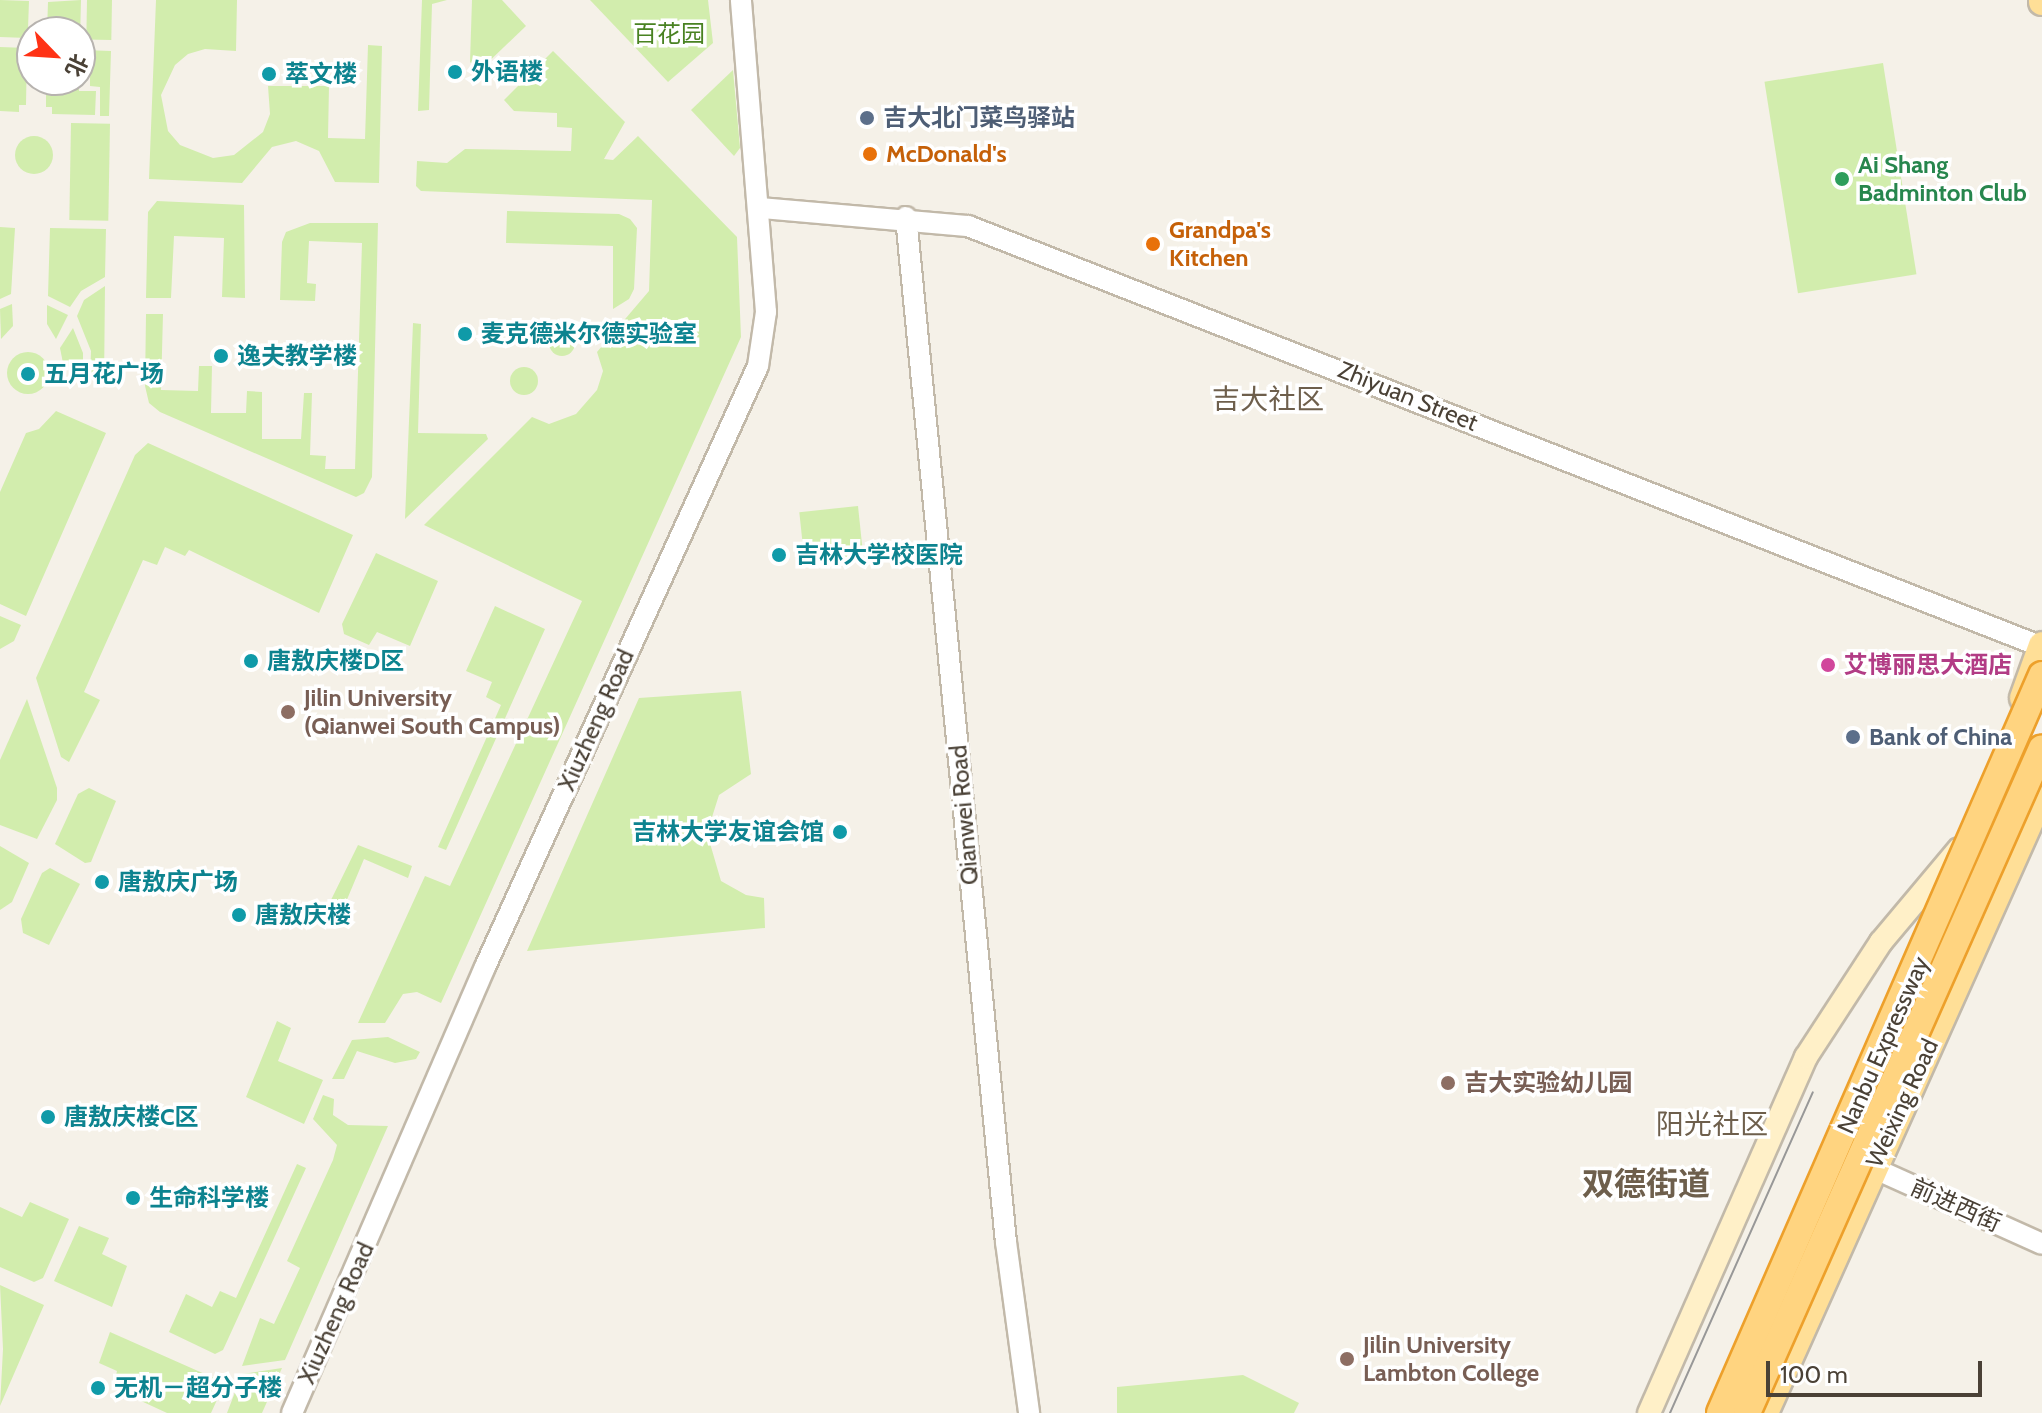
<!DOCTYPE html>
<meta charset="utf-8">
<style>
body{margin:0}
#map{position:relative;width:2042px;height:1413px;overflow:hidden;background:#f5f1e8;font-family:Cabin,"Noto Sans SC",sans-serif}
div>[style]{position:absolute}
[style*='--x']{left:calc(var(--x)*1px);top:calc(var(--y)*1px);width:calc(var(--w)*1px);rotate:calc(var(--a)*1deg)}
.green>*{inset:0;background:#d2edad;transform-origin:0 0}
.round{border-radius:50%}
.roads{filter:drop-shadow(2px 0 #c2b9a9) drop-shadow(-2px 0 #c2b9a9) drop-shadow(0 2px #c2b9a9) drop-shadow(0 -2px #c2b9a9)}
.tertiary>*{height:20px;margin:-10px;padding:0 10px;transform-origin:10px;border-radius:10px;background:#fff}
.secondary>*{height:22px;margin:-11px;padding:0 11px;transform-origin:11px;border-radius:11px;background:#fff0c8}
.primary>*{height:26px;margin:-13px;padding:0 13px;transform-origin:13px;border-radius:13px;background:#ffdf97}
.tram>*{height:2px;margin:-1px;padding:0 1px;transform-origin:1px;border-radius:1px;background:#989898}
.bridges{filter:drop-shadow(2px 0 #eda02b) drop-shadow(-2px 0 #eda02b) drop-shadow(0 2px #eda02b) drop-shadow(0 -2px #eda02b)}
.trunk-bridge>*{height:26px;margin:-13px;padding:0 13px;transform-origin:13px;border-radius:13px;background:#ffd480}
.dots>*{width:22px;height:22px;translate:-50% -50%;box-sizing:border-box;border:4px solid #fff;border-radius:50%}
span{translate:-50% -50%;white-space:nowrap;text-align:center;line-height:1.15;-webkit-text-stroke:7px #fff;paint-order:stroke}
.park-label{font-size:24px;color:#498222}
.culture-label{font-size:24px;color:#0d838f;font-weight:700}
.left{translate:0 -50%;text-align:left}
.right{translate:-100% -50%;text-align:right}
.service-label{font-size:24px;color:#4e5e75;font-weight:700}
.food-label{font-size:24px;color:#c56008;font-weight:700}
.leisure-label{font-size:24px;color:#27864d;font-weight:700}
.street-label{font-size:24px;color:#4a4136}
.hotel-label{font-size:24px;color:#b23c85;font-weight:700}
.education-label{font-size:24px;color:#785e54;font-weight:700}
.quarter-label{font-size:28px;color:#6e5f4c}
.district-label{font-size:32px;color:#6e5f4c;font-weight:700}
.north{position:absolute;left:16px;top:16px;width:80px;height:80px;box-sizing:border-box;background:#fff;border:2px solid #b7b3af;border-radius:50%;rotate:115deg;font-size:22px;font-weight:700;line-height:32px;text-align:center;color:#4a4136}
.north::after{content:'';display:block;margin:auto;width:28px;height:36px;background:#ff3215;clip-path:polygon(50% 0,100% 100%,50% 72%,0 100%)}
.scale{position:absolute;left:1766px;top:1361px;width:216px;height:36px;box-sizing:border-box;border:4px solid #4a4136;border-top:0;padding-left:10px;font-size:24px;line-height:28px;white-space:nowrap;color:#4a4136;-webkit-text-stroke:6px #fff;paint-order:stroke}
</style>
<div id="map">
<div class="green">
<div style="left:0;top:0;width:29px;height:37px;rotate:2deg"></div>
<div style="clip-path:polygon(81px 0,80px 41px,80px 32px,47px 32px,48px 2px)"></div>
<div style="left:112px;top:0;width:40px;height:25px;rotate:91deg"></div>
<div style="clip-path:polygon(156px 0,237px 0,236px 51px,205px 49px,188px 54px,175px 65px,161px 95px,168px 131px,180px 145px,213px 158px,234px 155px,263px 132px,270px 114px,268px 86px,329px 86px,328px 138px,365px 139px,368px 45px,382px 46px,379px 183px,335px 182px,319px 151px,296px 141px,272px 147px,242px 183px,149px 179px)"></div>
<div style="clip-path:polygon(422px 0,447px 0,432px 4px,429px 110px,418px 111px)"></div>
<div style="clip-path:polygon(472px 0,502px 0,526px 26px,479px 71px,470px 62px)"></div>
<div style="clip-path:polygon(590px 0,708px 0,713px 43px,668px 82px)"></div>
<div style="clip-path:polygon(0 47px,27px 48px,26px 105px,19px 105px,19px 112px,0 111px)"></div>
<div style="clip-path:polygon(84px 50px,111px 51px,109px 116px,100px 116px,100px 87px,90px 86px,90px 75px,84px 75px)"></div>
<div style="clip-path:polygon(553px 51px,625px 122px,604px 159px,613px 160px,638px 136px,737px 237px,741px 337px,441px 1003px,417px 992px,403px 994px,385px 1023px,358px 1023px,425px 876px,450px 886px,582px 601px,424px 525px,532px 417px,549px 424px,576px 414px,597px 390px,603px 371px,597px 352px,649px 291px,652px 200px,421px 191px,416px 186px,417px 161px,447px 163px,465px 149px,571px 151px,572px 128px,557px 127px,557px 113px,514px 111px,504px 100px)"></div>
<div style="left:1883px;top:63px;width:214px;height:120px;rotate:81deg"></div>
<div style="clip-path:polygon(733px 70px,740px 148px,734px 156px,691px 110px)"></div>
<div style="clip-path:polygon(46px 80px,79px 80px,79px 91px,96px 91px,95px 115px,52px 114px,52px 107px,46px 107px)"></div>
<div style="left:71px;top:123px;width:39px;height:97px;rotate:1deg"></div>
<div class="round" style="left:15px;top:136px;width:38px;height:38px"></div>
<div style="clip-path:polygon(157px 201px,244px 205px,245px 298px,222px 297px,224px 238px,174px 236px,171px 298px,146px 298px,148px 212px)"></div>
<div style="clip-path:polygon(507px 211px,619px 214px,630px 219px,637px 228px,634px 289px,629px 299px,613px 309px,613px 246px,506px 243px)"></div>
<div style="clip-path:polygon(310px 223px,378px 223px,372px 477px,364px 493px,356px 497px,160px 412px,149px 403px,145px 386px,146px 314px,163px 314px,161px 390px,198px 391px,199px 366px,212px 366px,211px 413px,246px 413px,247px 391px,262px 392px,262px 439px,301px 439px,304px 393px,312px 393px,310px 455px,326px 456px,325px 469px,355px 469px,362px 243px,309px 241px,307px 283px,316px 284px,315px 301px,280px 300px,282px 242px,286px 232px)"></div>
<div style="clip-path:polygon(0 227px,15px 228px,11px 294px,0 299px)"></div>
<div style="clip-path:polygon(50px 228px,106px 229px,105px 277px,81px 291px,70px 307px,48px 296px)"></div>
<div style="clip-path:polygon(105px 286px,104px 385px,90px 378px,91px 351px,77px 316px,84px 300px)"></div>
<div style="clip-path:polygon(12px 304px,13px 326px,1px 339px,0 309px)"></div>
<div style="clip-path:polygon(47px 305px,68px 315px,56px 339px,47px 324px)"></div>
<div style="clip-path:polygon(413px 323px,421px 324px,418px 433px,486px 434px,488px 439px,405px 519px)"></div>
<div style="clip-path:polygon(73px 328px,83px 353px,83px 375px,63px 363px,60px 348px)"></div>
<div class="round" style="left:549px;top:330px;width:26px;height:26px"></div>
<div class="round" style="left:7px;top:352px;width:42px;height:42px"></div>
<div class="round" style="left:510px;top:367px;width:28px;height:28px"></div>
<div style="clip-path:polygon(56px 411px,106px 433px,26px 616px,0 604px,0 492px,26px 433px,39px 429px)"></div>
<div style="clip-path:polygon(148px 443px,353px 535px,319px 613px,189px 550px,185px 556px,165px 547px,157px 565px,143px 560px,84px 692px,100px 700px,69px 762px,61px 757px,36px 678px,135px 455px)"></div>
<div style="left:858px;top:506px;width:54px;height:59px;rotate:84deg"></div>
<div style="clip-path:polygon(376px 553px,438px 581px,410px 646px,377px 632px,369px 645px,344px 634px,342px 624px)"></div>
<div style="clip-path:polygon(495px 606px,545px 629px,446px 850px,438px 847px,501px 705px,486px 697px,492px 682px,466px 671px)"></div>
<div style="clip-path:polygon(0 616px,21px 625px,14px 641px,0 649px)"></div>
<div style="clip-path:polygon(741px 691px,751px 774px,719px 795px,707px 833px,721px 881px,746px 895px,764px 898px,765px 928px,527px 951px,639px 698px)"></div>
<div style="clip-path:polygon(27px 699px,57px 788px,57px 800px,37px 839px,0 825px,0 760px)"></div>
<div style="clip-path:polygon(89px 788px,116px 801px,91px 862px,85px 863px,55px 844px,78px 794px)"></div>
<div style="clip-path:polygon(358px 845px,412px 866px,408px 878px,364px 859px,343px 909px,329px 904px)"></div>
<div style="clip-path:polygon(0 846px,29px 863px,12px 902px,0 910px)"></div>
<div style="clip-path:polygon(50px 868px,80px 884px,49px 945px,23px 933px,21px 919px,42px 873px)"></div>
<div style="clip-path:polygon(277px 1021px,291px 1028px,278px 1061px,323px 1080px,304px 1124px,246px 1097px)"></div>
<div style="clip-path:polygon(388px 1037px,420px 1052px,416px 1059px,395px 1063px,357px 1051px,344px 1079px,332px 1079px,352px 1040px)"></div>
<div style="clip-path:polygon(323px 1095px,334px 1099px,333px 1115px,348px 1125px,388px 1126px,285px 1360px,242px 1366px,260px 1318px,274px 1324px,300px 1268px,287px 1261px,333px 1160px,337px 1145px,313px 1119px)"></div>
<div style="clip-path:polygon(297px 1164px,306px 1168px,223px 1350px,215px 1354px,169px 1332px,186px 1294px,212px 1307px,220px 1291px,236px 1298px)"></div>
<div style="clip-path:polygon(30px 1202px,69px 1219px,43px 1278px,34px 1282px,0 1267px,0 1207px,22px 1217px)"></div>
<div style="clip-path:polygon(79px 1226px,109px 1238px,102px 1254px,127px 1266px,112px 1307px,54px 1281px)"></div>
<div style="clip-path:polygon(0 1285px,44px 1305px,0 1406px,3px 1349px)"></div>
<div style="clip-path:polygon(110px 1332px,216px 1379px,222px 1389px,211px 1413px,167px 1413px,113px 1388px,117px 1371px,99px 1363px)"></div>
<div style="clip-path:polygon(282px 1368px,262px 1413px,227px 1413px,242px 1374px)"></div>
<div style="clip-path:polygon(1243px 1375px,1299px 1403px,1294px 1413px,1117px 1413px,1117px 1387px)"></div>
</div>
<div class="roads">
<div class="tertiary">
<div style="--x:761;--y:208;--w:208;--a:5"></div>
<div style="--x:968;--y:226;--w:1154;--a:21.4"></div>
<div style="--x:906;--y:217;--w:1030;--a:84.43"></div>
<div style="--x:1006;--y:1242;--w:173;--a:82.3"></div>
<div style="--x:1862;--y:1163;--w:197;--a:24.2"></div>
<div style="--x:292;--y:1413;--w:486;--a:-66.6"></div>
<div style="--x:485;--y:967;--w:660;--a:-65.57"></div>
<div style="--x:758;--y:366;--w:55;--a:-81.6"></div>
<div style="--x:766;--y:312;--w:313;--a:-94.6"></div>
</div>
<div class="secondary">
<div style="--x:1649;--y:1413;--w:389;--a:-66.2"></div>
<div style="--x:1806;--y:1057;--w:137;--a:-56.9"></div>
<div style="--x:1881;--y:942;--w:121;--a:-50"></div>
</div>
<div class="primary">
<div style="--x:2042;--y:0;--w:2;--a:90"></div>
<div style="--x:2023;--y:698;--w:56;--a:-70.3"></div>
<div style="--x:1765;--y:1413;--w:677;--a:-65.86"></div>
</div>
</div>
<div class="tram">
<div style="--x:1670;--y:1413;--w:351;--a:-66"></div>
</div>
<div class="bridges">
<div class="trunk-bridge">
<div style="--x:1720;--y:1413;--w:805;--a:-66.43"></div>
<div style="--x:1747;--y:1413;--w:727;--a:-66.08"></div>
</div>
</div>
<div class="dots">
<div style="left:455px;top:72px;background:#0f9aa8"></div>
<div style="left:269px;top:74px;background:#0f9aa8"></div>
<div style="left:867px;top:118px;background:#5c6f8a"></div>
<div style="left:870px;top:154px;background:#e8710a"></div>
<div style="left:1842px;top:179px;background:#2e9e5b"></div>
<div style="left:1153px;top:244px;background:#e8710a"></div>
<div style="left:465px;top:334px;background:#0f9aa8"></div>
<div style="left:221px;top:356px;background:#0f9aa8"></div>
<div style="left:28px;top:374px;background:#0f9aa8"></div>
<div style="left:779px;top:555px;background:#0f9aa8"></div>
<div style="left:251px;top:661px;background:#0f9aa8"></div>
<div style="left:1828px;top:665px;background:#d1479c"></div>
<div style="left:288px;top:712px;background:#8d6e63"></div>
<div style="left:1853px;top:737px;background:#5c6f8a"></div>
<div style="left:840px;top:832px;background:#0f9aa8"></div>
<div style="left:102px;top:882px;background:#0f9aa8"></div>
<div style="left:239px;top:915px;background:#0f9aa8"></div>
<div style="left:1448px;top:1083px;background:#8d6e63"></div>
<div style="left:48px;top:1117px;background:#0f9aa8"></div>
<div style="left:133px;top:1198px;background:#0f9aa8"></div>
<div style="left:1347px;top:1359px;background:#8d6e63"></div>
<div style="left:98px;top:1388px;background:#0f9aa8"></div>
</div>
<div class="park-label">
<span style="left:669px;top:34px">百花园</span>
</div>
<div class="culture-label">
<span class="left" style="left:471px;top:72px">外语楼</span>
<span class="left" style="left:285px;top:74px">萃文楼</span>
<span class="left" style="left:481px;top:334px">麦克德米尔德实验室</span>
<span class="left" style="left:237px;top:356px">逸夫教学楼</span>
<span class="left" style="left:44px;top:374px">五月花广场</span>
<span class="left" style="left:795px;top:555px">吉林大学校医院</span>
<span class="left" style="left:267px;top:661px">唐敖庆楼D区</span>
<span class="right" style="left:824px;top:832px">吉林大学友谊会馆</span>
<span class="left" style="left:118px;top:882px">唐敖庆广场</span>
<span class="left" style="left:255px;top:915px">唐敖庆楼</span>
<span class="left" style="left:64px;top:1117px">唐敖庆楼C区</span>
<span class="left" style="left:149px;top:1198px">生命科学楼</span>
<span class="left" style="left:114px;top:1388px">无机－超分子楼</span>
</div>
<div class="service-label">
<span class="left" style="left:883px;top:118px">吉大北门菜鸟驿站</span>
<span class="left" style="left:1869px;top:737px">Bank of China</span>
</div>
<div class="food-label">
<span class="left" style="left:886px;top:154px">McDonald's</span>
<span class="left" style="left:1169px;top:244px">Grandpa's<br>Kitchen</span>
</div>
<div class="leisure-label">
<span class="left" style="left:1858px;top:179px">Ai Shang<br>Badminton Club</span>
</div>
<div class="street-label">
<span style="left:1408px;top:396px;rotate:22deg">Zhiyuan Street</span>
<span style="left:596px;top:720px;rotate:-66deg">Xiuzheng Road</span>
<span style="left:964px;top:815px;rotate:-95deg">Qianwei Road</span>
<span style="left:1883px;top:1045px;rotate:-66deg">Nanbu Expressway</span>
<span style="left:1902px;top:1103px;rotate:-65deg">Weixing Road</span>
<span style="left:1956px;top:1205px;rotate:24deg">前进西街</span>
<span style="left:336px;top:1313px;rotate:-66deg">Xiuzheng Road</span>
</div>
<div class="hotel-label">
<span class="left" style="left:1844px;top:665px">艾博丽思大酒店</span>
</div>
<div class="education-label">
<span class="left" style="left:304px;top:712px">Jilin University<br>(Qianwei South Campus)</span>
<span class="left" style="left:1464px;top:1083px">吉大实验幼儿园</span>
<span class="left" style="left:1363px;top:1359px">Jilin University<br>Lambton College</span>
</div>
<div class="quarter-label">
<span style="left:1268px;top:399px">吉大社区</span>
<span style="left:1712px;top:1124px">阳光社区</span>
</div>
<div class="district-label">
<span style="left:1646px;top:1184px">双德街道</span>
</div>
<div class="north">北</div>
<div class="scale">100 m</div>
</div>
